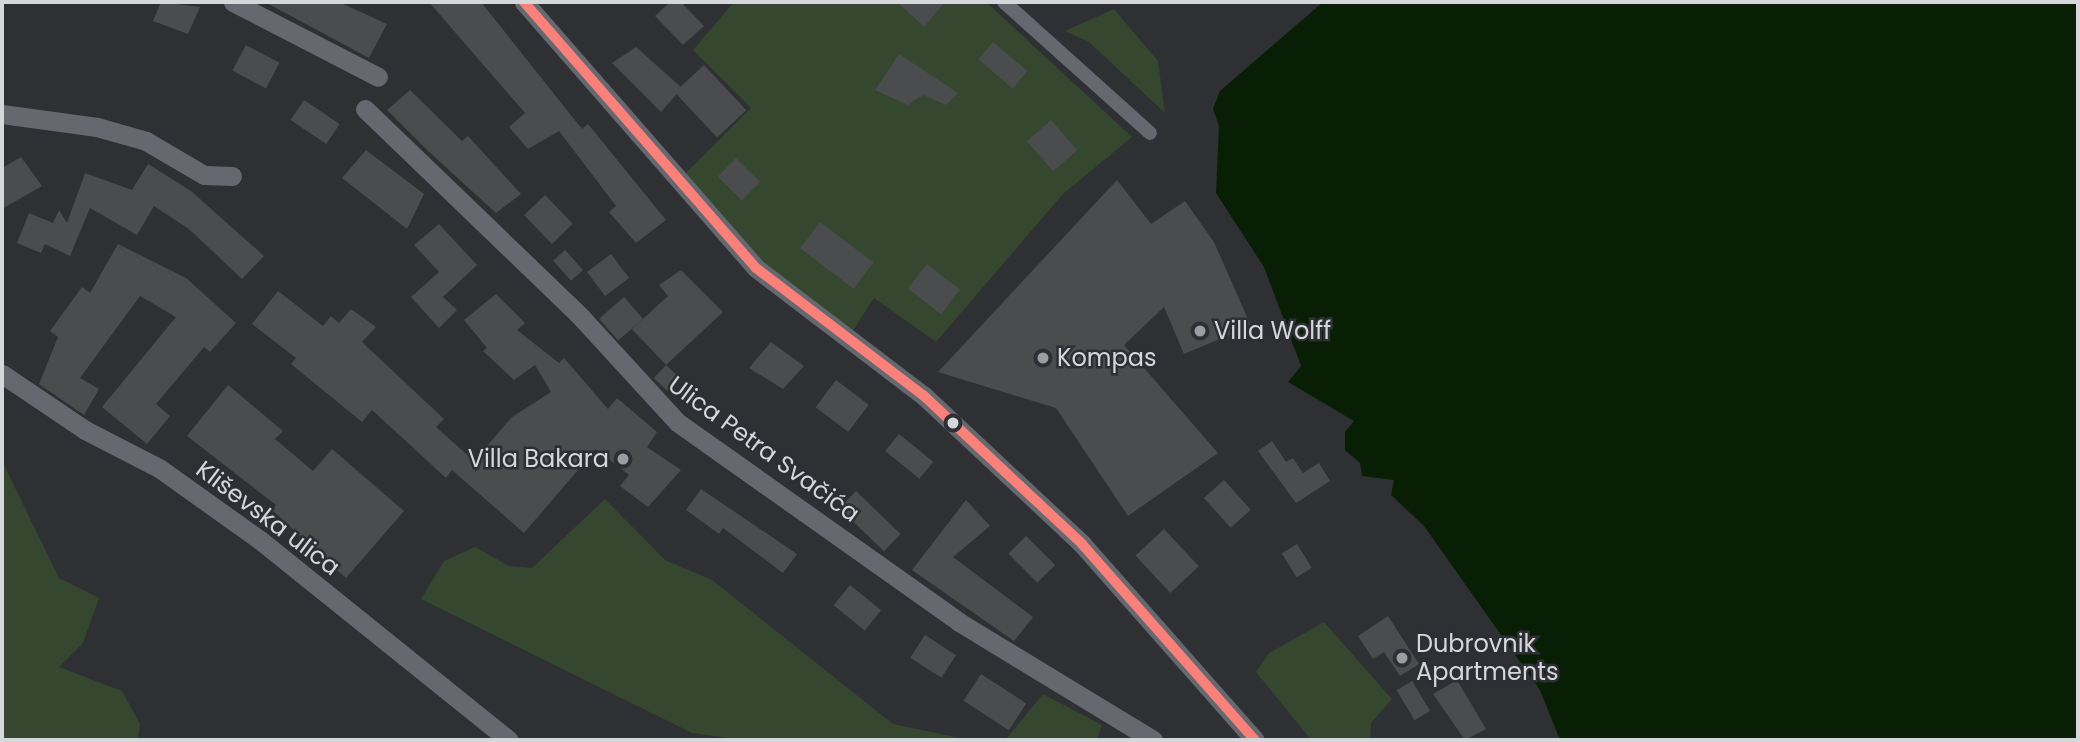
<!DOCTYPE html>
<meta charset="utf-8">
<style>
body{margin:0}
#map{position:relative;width:2080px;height:742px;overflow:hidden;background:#2e3033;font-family:Poppins,sans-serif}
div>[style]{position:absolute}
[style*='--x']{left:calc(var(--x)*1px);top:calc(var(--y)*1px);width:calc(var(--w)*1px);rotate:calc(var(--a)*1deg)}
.green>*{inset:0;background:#35472e}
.water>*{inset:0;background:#091f05}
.building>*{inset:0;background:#4a4c4e;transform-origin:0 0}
.pedestrian>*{height:14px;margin:-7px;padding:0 7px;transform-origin:7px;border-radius:7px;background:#65686f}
.minor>*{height:19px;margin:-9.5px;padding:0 9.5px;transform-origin:9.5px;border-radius:9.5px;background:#65686f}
.bus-1>*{height:10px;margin:-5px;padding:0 5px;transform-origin:5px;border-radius:5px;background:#fa807a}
.dots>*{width:19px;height:19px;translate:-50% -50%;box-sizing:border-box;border:4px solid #2d2f34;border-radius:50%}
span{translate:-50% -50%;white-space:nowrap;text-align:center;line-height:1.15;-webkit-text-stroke:5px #2d2f34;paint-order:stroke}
.poi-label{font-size:24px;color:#d6d7da}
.left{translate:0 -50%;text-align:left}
.right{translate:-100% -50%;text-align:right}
.street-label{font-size:24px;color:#d6d7da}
.frame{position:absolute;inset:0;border:4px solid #d6d7da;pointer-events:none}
</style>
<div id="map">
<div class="green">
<div style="clip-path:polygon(734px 2px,986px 2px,1132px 137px,1063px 194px,936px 342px,874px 298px,850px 335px,762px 262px,684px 175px,751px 108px,693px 50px)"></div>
<div style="clip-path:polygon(1114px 9px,1158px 61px,1165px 113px,1089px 42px,1065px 31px)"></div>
<div style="clip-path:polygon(2px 461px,59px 578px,99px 598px,83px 643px,59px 667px,122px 691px,140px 724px,138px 740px,2px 740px)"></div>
<div style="clip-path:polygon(605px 499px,665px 560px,712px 580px,893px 724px,970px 740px,743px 740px,692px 733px,421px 599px,444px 561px,475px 547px,509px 566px,532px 568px)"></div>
<div style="clip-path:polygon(1324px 622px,1392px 699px,1371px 723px,1370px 740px,1311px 740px,1256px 672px,1269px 653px)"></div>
<div style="clip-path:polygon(1043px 694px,1102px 725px,1097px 740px,1005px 740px)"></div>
</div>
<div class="water">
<div style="clip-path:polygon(1323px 2px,2078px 2px,2078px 740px,1560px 740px,1540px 690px,1424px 526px,1391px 495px,1394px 480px,1362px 476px,1360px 463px,1345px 450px,1345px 432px,1354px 421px,1288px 382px,1301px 366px,1264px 267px,1216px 193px,1219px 126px,1213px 109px,1220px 91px)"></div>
</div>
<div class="building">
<div style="clip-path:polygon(161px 2px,200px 7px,188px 34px,153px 21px)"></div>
<div style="clip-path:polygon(265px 2px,339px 2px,387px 24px,369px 58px)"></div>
<div style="clip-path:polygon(429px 2px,481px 2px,582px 129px,588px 124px,666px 220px,636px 243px,609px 212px,616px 206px,559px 131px,528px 149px,509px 127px,525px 113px)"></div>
<div style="clip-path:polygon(670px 2px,681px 2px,704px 26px,683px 45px,655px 16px)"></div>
<div style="clip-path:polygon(897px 2px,945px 2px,924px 27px)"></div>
<div style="left:993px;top:42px;width:45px;height:23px;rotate:40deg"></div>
<div style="left:246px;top:45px;width:38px;height:29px;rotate:28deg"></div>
<div style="clip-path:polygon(636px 47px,682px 88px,661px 112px,612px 63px)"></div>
<div style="clip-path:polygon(899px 54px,958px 93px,946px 105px,923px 95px,908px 105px,875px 90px)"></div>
<div style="left:704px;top:65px;width:62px;height:40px;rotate:47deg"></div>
<div style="clip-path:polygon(410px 90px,462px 141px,468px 136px,521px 194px,496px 213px,427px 150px,387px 110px)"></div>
<div style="left:304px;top:100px;width:43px;height:24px;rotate:34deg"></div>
<div style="left:1051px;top:120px;width:40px;height:32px;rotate:49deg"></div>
<div style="clip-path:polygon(366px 150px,424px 194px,407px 229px,342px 178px)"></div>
<div style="clip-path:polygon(21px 157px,42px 186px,2px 209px,2px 168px)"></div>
<div style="left:736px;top:158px;width:34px;height:26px;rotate:45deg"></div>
<div style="clip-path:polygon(148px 164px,191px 191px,264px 256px,242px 279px,189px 229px,154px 206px,137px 235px,90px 208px,70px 256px,45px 244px,41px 253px,17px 243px,29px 213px,53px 223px,59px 210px,67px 223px,85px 173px,132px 190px)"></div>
<div style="clip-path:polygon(1117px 180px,1151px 224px,1185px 201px,1214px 242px,1251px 326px,1184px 354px,1164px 307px,1124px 345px,1218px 453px,1128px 516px,1056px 408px,938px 372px)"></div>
<div style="left:545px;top:195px;width:40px;height:29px;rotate:46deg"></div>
<div style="left:820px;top:222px;width:67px;height:33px;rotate:37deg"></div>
<div style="clip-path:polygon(439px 224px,477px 265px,443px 297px,457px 310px,439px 328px,411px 297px,439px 272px,414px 245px)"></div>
<div style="clip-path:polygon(118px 244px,186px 278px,236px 323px,210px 352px,204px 347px,156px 404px,170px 416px,147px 444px,102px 407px,176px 317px,140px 296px,80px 378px,99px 389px,84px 415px,39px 384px,58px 337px,50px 331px,82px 287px,90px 293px)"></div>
<div style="left:565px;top:250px;width:27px;height:16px;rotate:48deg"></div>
<div style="left:611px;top:254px;width:30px;height:30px;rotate:53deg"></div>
<div style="left:927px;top:264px;width:42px;height:31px;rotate:38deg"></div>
<div style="clip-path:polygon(681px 270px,723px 312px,666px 365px,632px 329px,668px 296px,659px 285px)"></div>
<div style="clip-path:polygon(278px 291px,323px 326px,331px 316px,339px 323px,351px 309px,376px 327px,362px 342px,444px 419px,436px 427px,474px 461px,512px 417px,551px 392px,535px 365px,514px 380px,483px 351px,487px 348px,464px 320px,496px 294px,525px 323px,517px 330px,559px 363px,564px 358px,608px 409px,617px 398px,657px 432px,647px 447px,681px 470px,648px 507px,620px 486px,629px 475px,596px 449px,524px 533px,452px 470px,446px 478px,372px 410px,362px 422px,291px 364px,296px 358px,252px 324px)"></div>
<div style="left:624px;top:297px;width:29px;height:33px;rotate:49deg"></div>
<div style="clip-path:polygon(771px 342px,804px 366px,783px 389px,749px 368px)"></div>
<div style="left:666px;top:365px;width:19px;height:18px;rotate:43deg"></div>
<div style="left:836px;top:380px;width:41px;height:34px;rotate:37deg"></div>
<div style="clip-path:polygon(228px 385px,283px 431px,275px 439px,313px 471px,332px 449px,404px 511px,346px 578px,272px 510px,276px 505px,187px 436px)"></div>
<div style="left:899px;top:434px;width:44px;height:22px;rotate:39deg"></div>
<div style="clip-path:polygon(1272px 441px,1286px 462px,1293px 458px,1303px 473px,1319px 463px,1330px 481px,1296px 503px,1258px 451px)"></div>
<div style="left:1224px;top:480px;width:40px;height:27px;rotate:48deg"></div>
<div style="clip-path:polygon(701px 489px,797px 554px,783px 573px,723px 528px,719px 534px,686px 510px)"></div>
<div style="left:856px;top:491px;width:62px;height:24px;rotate:44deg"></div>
<div style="clip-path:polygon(966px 500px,990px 526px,953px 557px,1033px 617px,1014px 641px,912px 570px)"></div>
<div style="left:1164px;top:529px;width:51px;height:39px;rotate:47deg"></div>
<div style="left:1026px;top:536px;width:41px;height:25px;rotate:45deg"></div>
<div style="left:1297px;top:544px;width:28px;height:18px;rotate:58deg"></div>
<div style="left:850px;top:585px;width:40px;height:26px;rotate:39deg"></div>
<div style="clip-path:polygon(1388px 616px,1419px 664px,1400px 676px,1384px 652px,1373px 659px,1358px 636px)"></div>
<div style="left:925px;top:635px;width:37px;height:27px;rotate:33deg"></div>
<div style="left:981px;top:674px;width:54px;height:32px;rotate:33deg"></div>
<div style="clip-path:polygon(1457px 680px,1486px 729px,1465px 740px,1433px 694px)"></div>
<div style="left:1412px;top:681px;width:35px;height:18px;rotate:59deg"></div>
</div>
<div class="pedestrian">
<div style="--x:1004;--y:2;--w:196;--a:41.9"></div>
</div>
<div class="minor">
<div style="--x:233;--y:2;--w:163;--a:27.3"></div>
<div style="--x:524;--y:2;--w:353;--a:48.9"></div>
<div style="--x:756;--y:268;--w:210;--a:37.3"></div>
<div style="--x:923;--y:395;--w:218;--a:43.1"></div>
<div style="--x:1082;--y:544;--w:261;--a:48.6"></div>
<div style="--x:365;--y:109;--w:298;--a:43.9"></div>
<div style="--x:580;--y:316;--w:144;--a:47.5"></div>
<div style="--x:677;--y:422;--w:346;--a:35.3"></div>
<div style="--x:959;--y:622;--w:227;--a:31.3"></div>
<div style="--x:2;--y:114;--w:96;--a:7.8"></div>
<div style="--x:97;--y:127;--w:51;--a:15.9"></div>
<div style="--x:146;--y:141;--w:67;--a:30.4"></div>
<div style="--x:204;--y:175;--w:28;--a:2"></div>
<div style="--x:2;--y:374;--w:100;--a:34"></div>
<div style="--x:85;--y:430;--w:83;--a:27.2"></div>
<div style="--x:159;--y:468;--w:124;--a:35.5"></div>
<div style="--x:260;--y:540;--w:319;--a:38.8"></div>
</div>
<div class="bus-1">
<div style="--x:524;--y:2;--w:353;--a:48.9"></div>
<div style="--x:756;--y:268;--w:210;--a:37.3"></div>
<div style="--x:923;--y:395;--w:218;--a:43.1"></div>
<div style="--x:1082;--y:544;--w:261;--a:48.6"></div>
</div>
<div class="dots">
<div style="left:1200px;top:331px;background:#9b9da0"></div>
<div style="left:1043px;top:358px;background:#9b9da0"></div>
<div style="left:953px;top:423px;background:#d6d7da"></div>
<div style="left:623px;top:459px;background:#9b9da0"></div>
<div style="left:1402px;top:658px;background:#9b9da0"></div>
</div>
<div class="poi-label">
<span class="left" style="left:1214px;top:331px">Villa Wolff</span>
<span class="left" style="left:1057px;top:358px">Kompas</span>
<span class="right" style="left:609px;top:459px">Villa Bakara</span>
<span class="left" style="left:1416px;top:658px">Dubrovnik<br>Apartments</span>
</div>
<div class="street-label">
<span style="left:764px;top:449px;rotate:36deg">Ulica Petra Svačića</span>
<span style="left:268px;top:518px;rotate:37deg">Kliševska ulica</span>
</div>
<div class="frame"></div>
</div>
